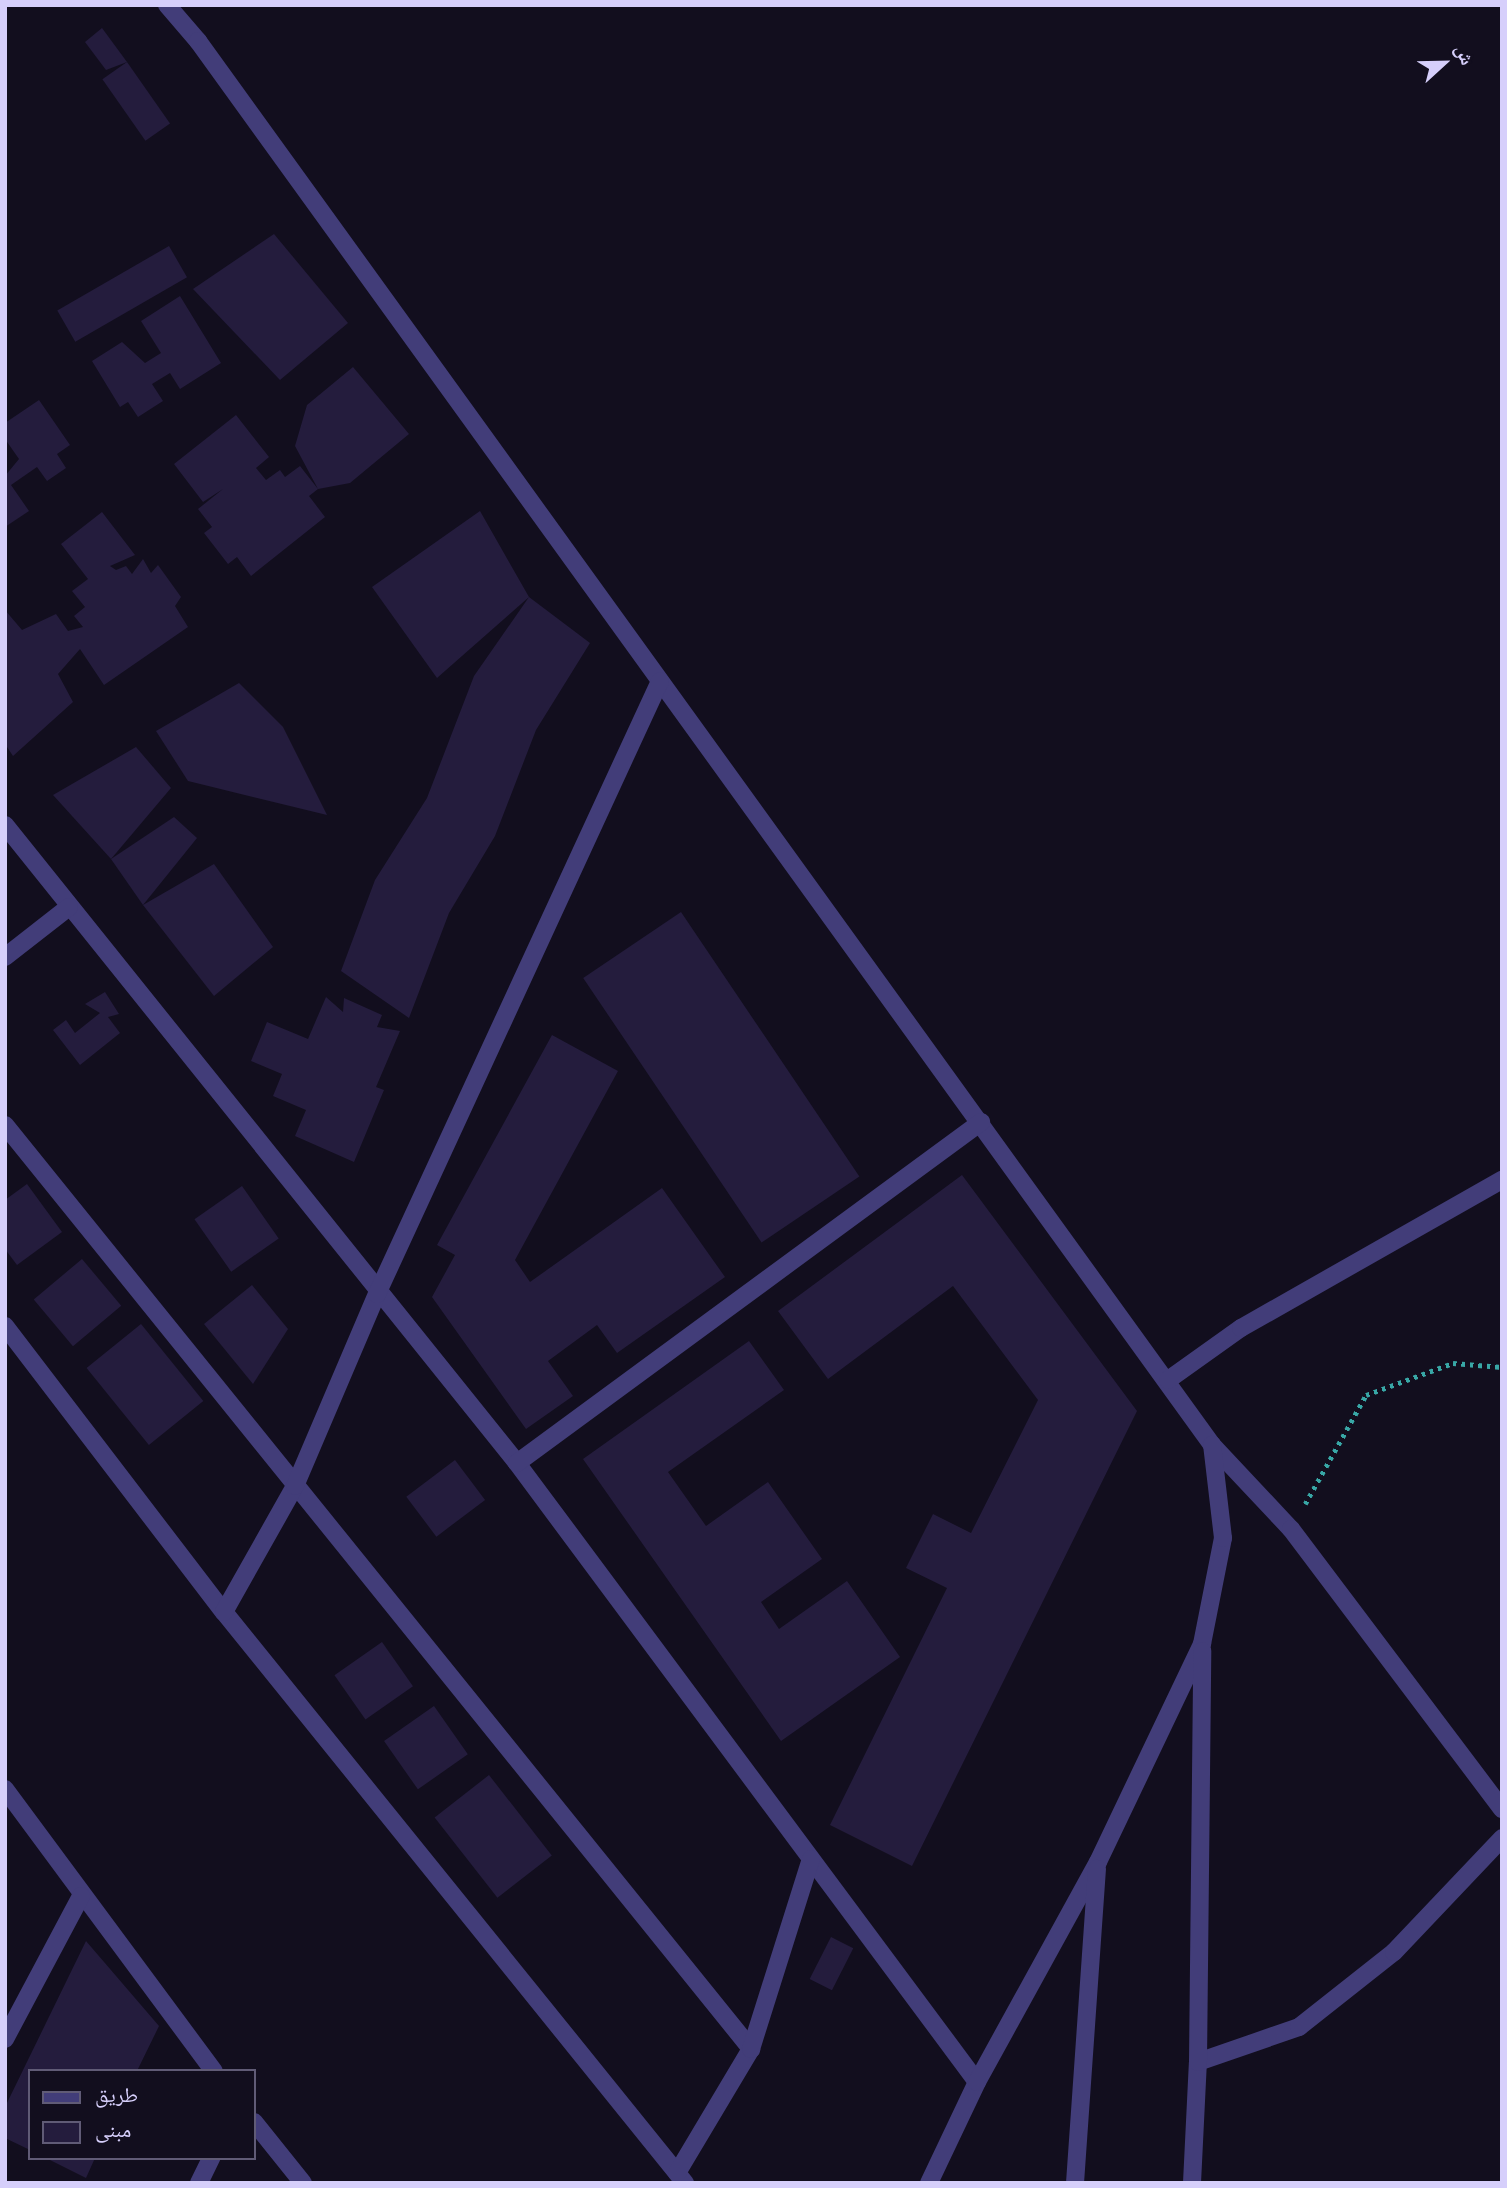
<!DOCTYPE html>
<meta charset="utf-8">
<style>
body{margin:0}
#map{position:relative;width:1507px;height:2188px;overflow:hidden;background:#120e1e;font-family:"Source Sans 3","Noto Naskh Arabic",sans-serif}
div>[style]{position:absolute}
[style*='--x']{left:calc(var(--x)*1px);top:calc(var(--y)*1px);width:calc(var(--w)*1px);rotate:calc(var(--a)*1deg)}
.building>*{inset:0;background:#241c3d;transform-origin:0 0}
.path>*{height:4.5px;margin-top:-2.25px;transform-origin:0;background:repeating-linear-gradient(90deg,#38a7a6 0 3.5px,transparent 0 8.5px)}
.minor>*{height:18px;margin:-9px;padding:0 9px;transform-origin:9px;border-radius:9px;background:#423d79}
span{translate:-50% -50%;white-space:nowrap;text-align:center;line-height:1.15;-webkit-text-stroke:5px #120e1e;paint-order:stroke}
.frame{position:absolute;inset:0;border:7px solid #d6cffb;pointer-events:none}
.legend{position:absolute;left:28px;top:2069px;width:228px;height:91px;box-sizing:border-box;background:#120e1e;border:2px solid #605b76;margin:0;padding:9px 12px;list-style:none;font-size:21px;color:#d6cffb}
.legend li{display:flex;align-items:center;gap:14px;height:35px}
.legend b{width:35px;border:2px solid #605b76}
.north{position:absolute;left:1409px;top:28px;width:70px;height:70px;-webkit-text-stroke:5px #120e1e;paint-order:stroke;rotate:68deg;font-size:19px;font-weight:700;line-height:28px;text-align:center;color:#d6cffb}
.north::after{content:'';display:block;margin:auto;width:24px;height:32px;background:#d6cffb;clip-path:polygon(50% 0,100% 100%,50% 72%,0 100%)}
</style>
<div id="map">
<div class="building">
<div style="clip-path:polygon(102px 28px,127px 62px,106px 70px,85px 42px)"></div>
<div style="left:127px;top:62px;width:75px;height:30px;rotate:55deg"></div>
<div style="clip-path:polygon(274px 234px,348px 323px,280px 380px,193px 289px)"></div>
<div style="left:169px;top:246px;width:36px;height:129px;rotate:60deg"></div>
<div style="clip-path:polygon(180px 296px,221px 363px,180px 389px,170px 373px,152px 384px,163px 401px,138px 417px,128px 402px,120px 407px,92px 361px,122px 342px,145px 363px,161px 353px,141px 321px)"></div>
<div style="clip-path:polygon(353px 367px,409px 434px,350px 483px,318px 489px,309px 496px,325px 517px,251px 576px,237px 557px,228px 564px,204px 533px,212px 527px,198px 509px,223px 489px,203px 502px,174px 464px,236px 415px,269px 457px,256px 468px,266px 480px,280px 470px,285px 477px,300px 466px,318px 489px,295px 446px,307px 405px)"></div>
<div style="clip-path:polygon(39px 400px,70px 445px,57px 454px,66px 468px,47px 481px,37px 467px,11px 485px,29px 511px,5px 527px,5px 476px,19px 459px,5px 439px,5px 423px)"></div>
<div style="clip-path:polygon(480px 511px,529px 597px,590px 643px,536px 730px,495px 836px,449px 913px,409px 1018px,341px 971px,375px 880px,427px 798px,474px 676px,529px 597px,437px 678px,372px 587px)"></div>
<div style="clip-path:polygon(102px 512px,135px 555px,110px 566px,116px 570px,126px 566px,132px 574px,143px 559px,151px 573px,158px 565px,181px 597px,175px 606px,188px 627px,104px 685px,80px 649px,58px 674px,73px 702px,13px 756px,5px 744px,5px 610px,22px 630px,56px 614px,68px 631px,83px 627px,74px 616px,85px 607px,72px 591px,88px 579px,61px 544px)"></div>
<div style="clip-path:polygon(239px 683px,283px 727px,327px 815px,188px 781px,156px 731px)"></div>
<div style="clip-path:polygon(136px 747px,171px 788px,111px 859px,53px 795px)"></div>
<div style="clip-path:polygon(174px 817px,197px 838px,143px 905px,111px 859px)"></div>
<div style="clip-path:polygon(214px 864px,273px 947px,214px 996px,143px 905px)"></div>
<div style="left:681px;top:912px;width:319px;height:118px;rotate:56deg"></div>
<div style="clip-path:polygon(105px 992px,119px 1014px,108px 1017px,120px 1033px,80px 1065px,53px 1030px,66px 1020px,75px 1033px,100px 1013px,85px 1004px)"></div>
<div style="clip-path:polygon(326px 997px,343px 1012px,344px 998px,382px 1015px,377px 1027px,400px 1031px,376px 1087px,384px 1090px,354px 1162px,295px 1136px,306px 1110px,273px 1096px,282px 1074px,251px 1061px,267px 1022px,308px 1039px)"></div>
<div style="clip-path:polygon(552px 1035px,618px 1071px,515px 1260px,530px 1282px,662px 1188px,725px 1277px,617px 1353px,597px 1325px,548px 1361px,573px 1396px,526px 1429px,432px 1297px,455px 1255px,437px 1245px)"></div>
<div style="clip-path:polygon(962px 1175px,1137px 1411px,912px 1866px,830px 1825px,947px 1588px,906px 1568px,933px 1514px,971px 1533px,1038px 1400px,953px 1286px,828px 1379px,778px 1311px)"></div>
<div style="clip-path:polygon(27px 1184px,62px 1232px,17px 1265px,5px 1249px,5px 1200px)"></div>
<div style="left:242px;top:1186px;width:64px;height:58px;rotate:55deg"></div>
<div style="left:82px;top:1259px;width:61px;height:63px;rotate:50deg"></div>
<div style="clip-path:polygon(252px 1285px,288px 1329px,253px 1384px,204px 1324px)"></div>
<div style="left:141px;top:1324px;width:99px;height:70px;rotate:51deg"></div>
<div style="clip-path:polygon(749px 1341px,784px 1390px,668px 1472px,706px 1526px,768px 1482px,822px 1559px,761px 1602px,779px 1629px,847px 1581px,900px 1657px,781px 1741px,583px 1459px)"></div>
<div style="left:455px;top:1460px;width:50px;height:61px;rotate:53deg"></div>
<div style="left:382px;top:1642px;width:54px;height:58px;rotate:55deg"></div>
<div style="left:434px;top:1706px;width:59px;height:61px;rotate:55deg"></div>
<div style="left:489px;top:1775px;width:102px;height:69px;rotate:52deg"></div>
<div style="left:831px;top:1937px;width:25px;height:47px;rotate:27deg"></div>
<div style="clip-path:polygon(86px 1941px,159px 2026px,137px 2071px,30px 2071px,30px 2150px,5px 2138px,5px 2107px)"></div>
<div style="clip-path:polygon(46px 2158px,95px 2158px,86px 2178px)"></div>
</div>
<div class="path">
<div style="--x:1305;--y:1504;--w:125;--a:-60.8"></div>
<div style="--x:1366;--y:1395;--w:93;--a:-20.2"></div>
<div style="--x:1453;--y:1363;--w:49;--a:4.7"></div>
</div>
<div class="minor">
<div style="--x:167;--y:5;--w:48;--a:49.3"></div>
<div style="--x:198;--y:41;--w:1732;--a:54.16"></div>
<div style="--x:1212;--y:1445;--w:115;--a:46.8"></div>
<div style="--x:1291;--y:1529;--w:351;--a:53"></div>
<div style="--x:5;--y:825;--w:818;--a:51.25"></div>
<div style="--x:517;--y:1463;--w:771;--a:53.38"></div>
<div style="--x:5;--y:957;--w:81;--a:-38"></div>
<div style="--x:5;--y:1125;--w:1188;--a:51.08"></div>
<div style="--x:5;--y:1326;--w:360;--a:52.6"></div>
<div style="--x:224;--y:1612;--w:734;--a:51.08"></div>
<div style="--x:1168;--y:1380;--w:90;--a:-35.5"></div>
<div style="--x:1241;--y:1328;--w:300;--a:-29.6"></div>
<div style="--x:517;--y:1463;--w:576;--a:-36.31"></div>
<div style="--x:224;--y:1612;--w:145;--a:-60.6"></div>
<div style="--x:295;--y:1486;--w:209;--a:-66.9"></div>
<div style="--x:377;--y:1294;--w:675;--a:-65.22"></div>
<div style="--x:5;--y:1789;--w:351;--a:53.5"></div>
<div style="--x:5;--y:2039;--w:162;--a:-62"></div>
<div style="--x:1198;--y:2062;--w:107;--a:-19.1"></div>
<div style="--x:1299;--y:2027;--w:121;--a:-38.3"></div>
<div style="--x:1394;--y:1952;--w:157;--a:-46.5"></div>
<div style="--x:254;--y:2122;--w:78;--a:51.2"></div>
<div style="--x:677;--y:2173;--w:144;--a:-59.2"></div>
<div style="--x:751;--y:2049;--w:199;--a:-72.5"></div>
<div style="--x:199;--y:2183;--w:28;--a:-64"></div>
<div style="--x:929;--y:2183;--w:112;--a:-64.6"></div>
<div style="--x:977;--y:2082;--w:251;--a:-61.2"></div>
<div style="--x:1098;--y:1862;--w:242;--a:-64.5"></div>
<div style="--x:1202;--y:1644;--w:108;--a:-78.8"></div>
<div style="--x:1223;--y:1538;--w:94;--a:-96.7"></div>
<div style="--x:1075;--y:2183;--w:315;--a:-86"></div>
<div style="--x:1192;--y:2183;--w:121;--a:-87.2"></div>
<div style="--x:1198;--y:2062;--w:411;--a:-89.4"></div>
</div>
<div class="frame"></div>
<ul class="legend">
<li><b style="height:9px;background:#423d79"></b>طريق</li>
<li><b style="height:19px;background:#241c3d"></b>مبنى</li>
</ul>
<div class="north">ش</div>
</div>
